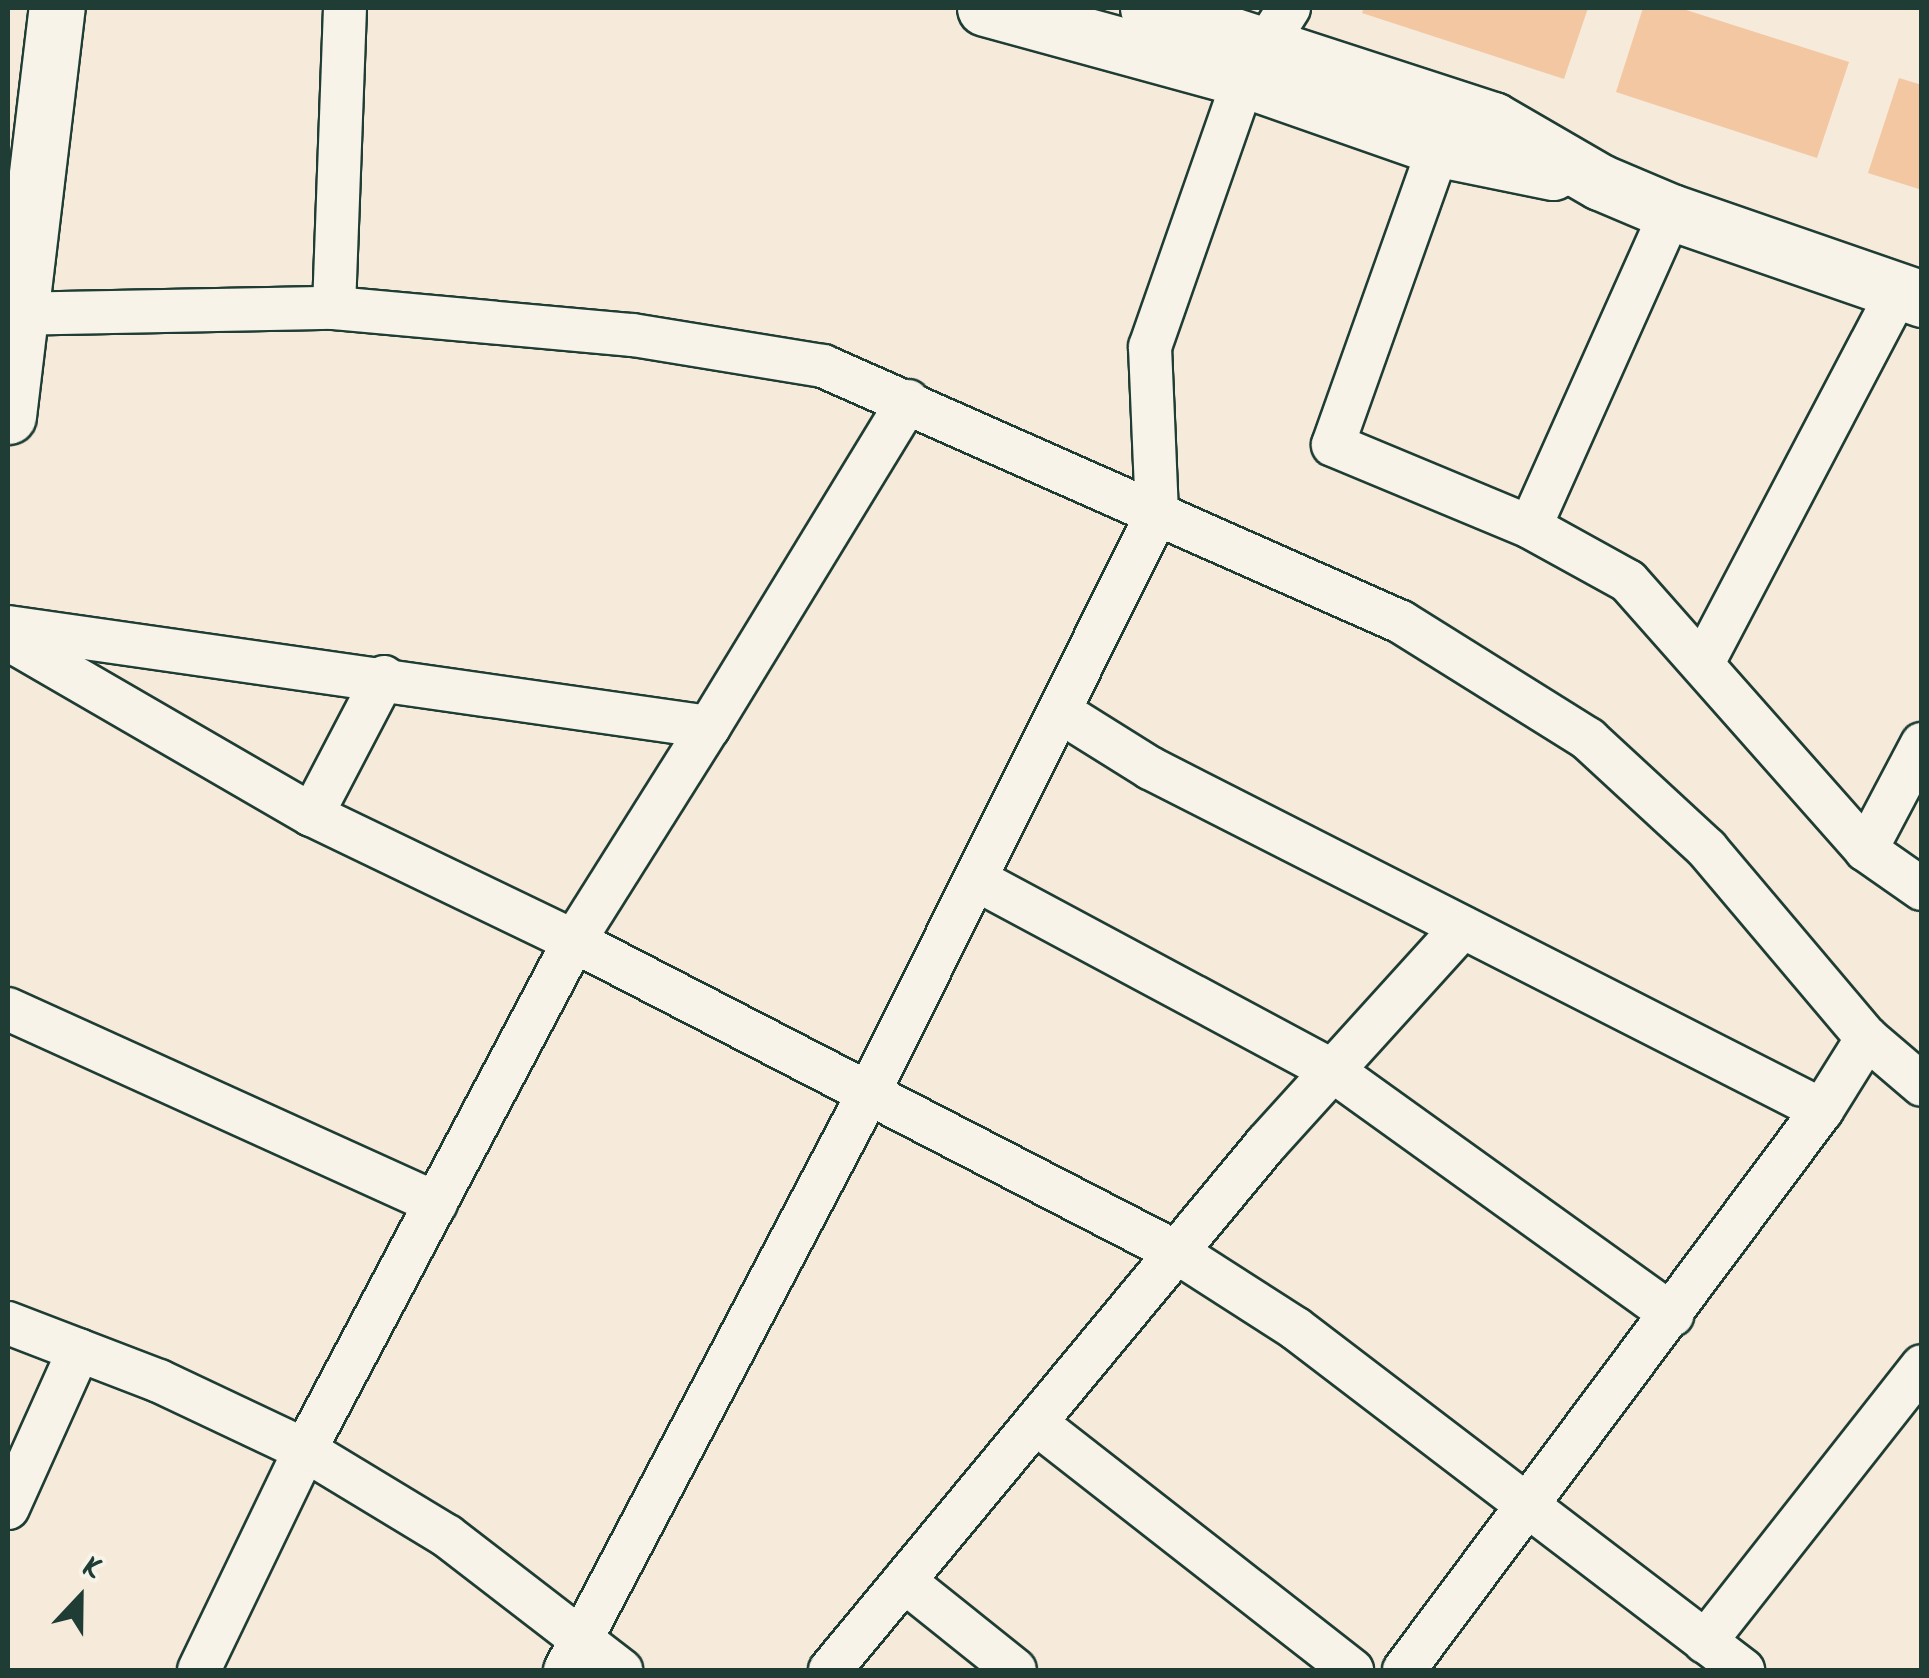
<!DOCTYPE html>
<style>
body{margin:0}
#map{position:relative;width:1929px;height:1678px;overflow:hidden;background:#f6eada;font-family:Kalam,sans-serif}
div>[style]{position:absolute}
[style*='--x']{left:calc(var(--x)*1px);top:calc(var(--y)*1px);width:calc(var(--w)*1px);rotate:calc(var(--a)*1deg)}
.building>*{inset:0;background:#f3c7a2}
.roads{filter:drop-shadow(2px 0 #1f3d34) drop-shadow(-2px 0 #1f3d34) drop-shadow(0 2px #1f3d34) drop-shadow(0 -2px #1f3d34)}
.street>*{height:42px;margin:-21px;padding:0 21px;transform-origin:21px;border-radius:21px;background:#f7f3e8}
.secondary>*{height:55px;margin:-27.5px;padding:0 27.5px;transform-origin:27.5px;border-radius:27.5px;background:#f7f3e8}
span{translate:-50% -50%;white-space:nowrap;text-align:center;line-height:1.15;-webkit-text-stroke:9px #f7f3e8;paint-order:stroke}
.frame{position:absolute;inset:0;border:10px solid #1f3d34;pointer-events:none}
.north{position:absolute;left:30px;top:1548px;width:100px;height:100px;-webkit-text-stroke:8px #f7f3e8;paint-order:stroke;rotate:22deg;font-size:28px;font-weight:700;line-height:40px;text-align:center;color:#1f3d34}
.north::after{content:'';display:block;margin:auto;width:35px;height:45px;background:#1f3d34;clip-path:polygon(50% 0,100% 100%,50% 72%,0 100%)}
</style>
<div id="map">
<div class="building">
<div style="clip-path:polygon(1364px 8px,1588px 8px,1564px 79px,1362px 13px)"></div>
<div style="clip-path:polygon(1643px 8px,1680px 8px,1849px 62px,1817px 158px,1616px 92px)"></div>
<div style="clip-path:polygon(1899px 78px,1922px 85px,1922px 190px,1868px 173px)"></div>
</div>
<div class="roads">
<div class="street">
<div style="--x:1439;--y:147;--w:316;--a:109.6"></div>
<div style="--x:1333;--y:445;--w:213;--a:22.6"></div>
<div style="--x:1671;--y:212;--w:345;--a:114.1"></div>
<div style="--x:1530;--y:527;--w:112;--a:28.9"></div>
<div style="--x:1628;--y:581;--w:359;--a:48.5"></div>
<div style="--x:1866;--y:850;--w:68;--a:34.9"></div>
<div style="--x:334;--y:308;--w:300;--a:-87.9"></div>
<div style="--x:8;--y:314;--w:326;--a:-1.1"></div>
<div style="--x:334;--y:308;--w:300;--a:5.2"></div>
<div style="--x:633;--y:335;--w:193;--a:9.3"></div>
<div style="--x:823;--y:366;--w:632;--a:23.89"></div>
<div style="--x:1401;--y:622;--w:221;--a:32"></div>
<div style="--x:1588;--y:739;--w:162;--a:42.7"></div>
<div style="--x:1707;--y:849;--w:248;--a:49.8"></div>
<div style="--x:1867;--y:1038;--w:72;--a:40.5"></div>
<div style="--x:8;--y:627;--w:708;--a:8.12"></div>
<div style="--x:709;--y:727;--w:382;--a:-58.6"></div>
<div style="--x:8;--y:639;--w:351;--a:30.1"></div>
<div style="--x:1704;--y:661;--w:418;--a:-62.3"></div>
<div style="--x:384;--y:677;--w:156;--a:117.6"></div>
<div style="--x:312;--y:815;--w:291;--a:25.7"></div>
<div style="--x:574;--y:941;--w:680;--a:27.32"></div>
<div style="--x:1178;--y:1253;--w:139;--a:32.7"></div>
<div style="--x:1295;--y:1328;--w:564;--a:37.36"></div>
<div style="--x:1062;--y:713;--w:104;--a:32"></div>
<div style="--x:1150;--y:768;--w:754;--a:26.97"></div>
<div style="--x:1866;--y:850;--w:120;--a:-62.2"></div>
<div style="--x:977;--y:880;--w:404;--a:28.2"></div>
<div style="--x:1333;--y:1071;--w:418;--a:35.7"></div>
<div style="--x:8;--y:1009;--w:470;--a:24.4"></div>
<div style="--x:8;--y:1323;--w:162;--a:21"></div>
<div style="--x:159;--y:1381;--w:161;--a:25.3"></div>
<div style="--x:305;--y:1450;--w:166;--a:31.2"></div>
<div style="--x:447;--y:1536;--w:220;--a:37.6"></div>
<div style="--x:1037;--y:1424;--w:400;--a:38"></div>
<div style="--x:8;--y:1508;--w:173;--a:-65.8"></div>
<div style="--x:904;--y:1581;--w:142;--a:38.7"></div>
<div style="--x:1705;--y:1642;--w:351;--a:-51.8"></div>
<div style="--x:199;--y:1670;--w:244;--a:-64.3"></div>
<div style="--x:305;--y:1450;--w:576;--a:-62.14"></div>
<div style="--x:574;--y:941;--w:253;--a:-57.8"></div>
<div style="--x:565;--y:1670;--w:651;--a:-62.25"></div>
<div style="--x:868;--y:1094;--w:648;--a:-63.51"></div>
<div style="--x:1157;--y:514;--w:167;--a:-92.4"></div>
<div style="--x:1150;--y:347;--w:284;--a:-70.7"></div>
<div style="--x:1244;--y:79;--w:84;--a:-57.6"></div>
<div style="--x:830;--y:1670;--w:683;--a:-50.34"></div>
<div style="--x:1266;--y:1144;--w:292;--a:-47.8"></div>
<div style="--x:1404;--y:1670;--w:699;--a:-53.26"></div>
<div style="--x:1822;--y:1110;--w:85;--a:-58"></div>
</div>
<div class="secondary">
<div style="--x:985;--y:8;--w:269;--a:15.3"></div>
<div style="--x:1244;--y:79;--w:218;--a:19.3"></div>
<div style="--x:1450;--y:151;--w:105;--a:11.5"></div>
<div style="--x:1148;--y:8;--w:363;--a:18"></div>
<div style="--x:1493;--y:120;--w:124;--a:30.1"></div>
<div style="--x:1600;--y:182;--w:77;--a:22.9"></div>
<div style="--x:1671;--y:212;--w:266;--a:19.1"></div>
<div style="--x:8;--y:416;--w:411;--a:-83.2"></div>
</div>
</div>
<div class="frame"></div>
<div class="north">K</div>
</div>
